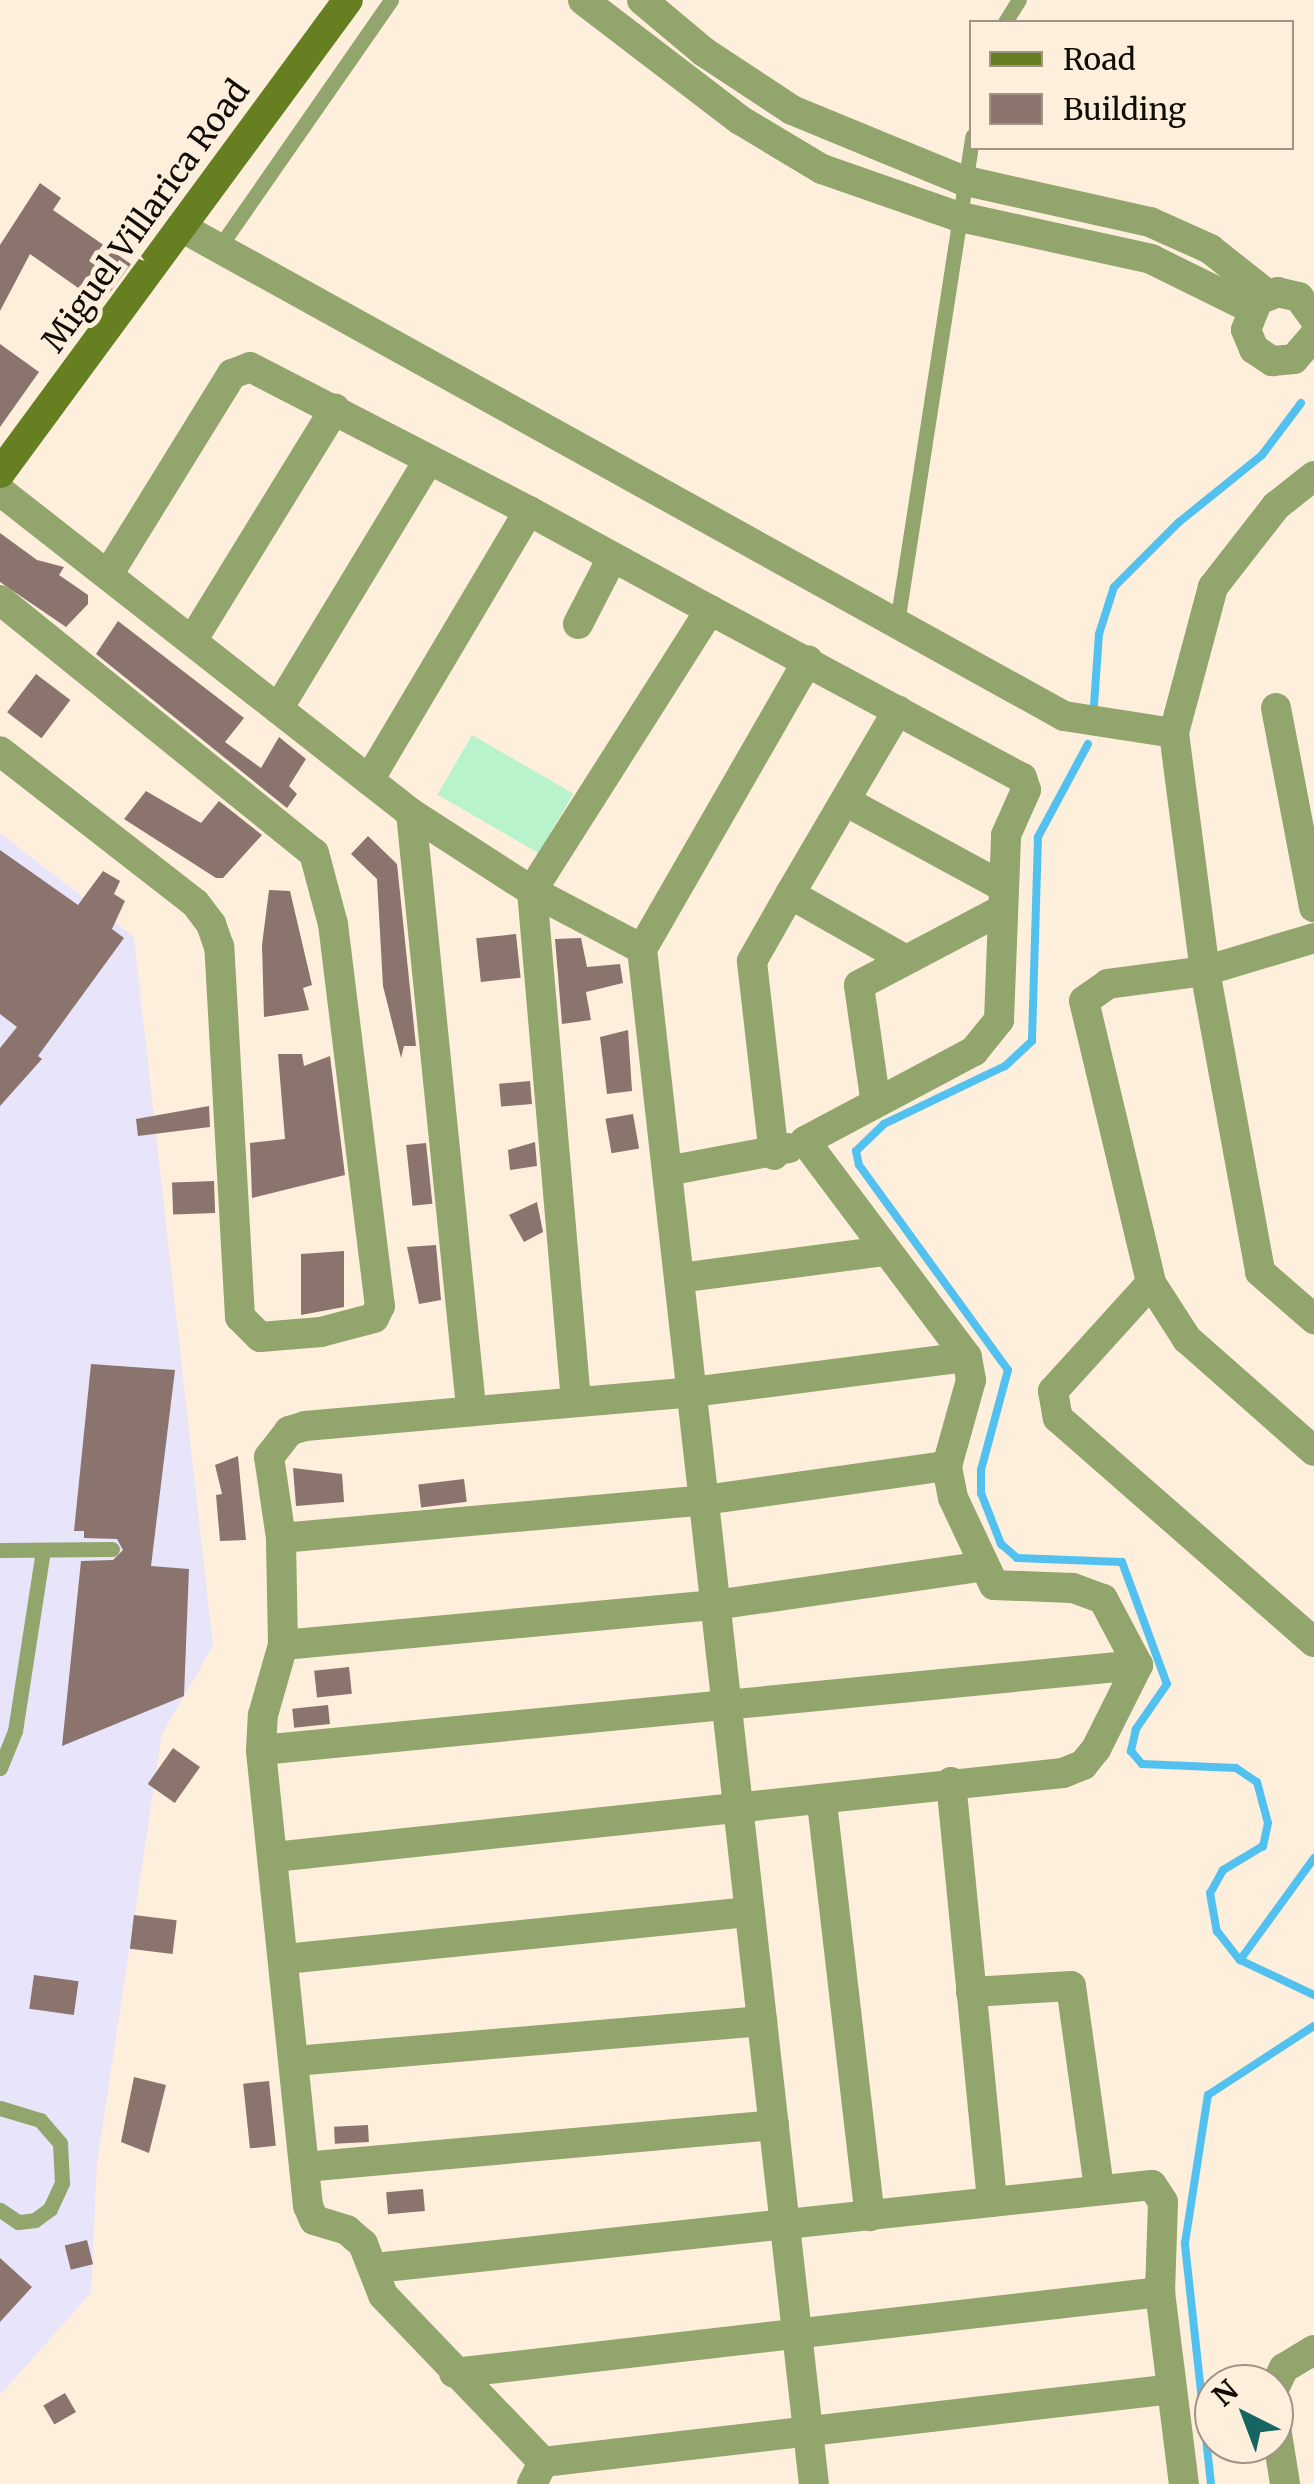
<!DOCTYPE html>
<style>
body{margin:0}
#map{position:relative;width:1314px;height:2484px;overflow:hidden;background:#feefdc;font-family:Merriweather,serif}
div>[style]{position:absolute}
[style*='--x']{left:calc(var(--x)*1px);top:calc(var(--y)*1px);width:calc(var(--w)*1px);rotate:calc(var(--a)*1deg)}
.industrial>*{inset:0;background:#e8e5fb}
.green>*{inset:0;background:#b9f3cb;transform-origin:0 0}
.stream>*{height:8px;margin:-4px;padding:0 4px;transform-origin:4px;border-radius:4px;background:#53c1f0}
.building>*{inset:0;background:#8a746d;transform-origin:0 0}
.lane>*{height:15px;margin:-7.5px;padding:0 7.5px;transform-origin:7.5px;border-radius:7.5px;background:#92a56d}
.street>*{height:30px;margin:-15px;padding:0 15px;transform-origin:15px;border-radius:15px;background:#92a56d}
.secondary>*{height:30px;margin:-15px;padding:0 15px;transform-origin:15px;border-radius:15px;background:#667f21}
span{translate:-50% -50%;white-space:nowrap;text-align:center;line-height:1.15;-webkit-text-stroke:10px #feefdc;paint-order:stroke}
.street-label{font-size:32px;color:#110c06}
.legend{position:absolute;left:969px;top:20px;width:325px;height:130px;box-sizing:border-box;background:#feefdc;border:2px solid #9f9486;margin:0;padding:12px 18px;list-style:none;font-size:30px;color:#110c06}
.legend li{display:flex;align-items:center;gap:20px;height:50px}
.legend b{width:50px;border:2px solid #9f9486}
.north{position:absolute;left:1194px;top:2364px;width:100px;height:100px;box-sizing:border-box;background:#feefdc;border:2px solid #9f9486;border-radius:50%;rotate:318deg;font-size:28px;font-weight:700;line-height:40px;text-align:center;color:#110c06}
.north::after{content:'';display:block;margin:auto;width:35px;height:45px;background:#176562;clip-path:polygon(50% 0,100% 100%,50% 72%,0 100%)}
</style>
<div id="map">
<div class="industrial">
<div style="clip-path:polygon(0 833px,134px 937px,213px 1646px,162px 1734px,97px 2163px,91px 2293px,0 2395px)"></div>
</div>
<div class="green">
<div style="left:472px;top:735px;width:117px;height:69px;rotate:30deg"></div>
</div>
<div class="stream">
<div style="--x:1094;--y:705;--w:71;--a:-86"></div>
<div style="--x:1099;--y:634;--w:49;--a:-72.3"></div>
<div style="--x:1114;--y:587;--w:91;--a:-45"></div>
<div style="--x:1178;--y:523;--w:108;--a:-39"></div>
<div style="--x:1262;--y:455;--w:65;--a:-53.1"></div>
<div style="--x:1088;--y:744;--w:106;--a:118.3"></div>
<div style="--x:1038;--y:837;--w:204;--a:91.7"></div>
<div style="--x:1032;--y:1041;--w:37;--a:137"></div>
<div style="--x:1005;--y:1066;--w:134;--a:154.4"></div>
<div style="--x:884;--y:1124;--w:39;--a:136"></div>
<div style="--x:856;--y:1151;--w:14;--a:78"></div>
<div style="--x:859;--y:1165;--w:253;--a:54"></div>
<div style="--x:1008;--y:1370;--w:104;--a:105.1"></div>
<div style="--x:981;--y:1470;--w:23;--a:90"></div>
<div style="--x:981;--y:1493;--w:55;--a:68.6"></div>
<div style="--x:1001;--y:1544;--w:21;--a:41"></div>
<div style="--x:1017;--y:1558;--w:105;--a:2.2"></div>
<div style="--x:1122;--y:1562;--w:130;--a:69.8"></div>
<div style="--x:1167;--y:1684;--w:55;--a:124.6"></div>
<div style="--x:1136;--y:1729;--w:23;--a:103"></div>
<div style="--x:1131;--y:1751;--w:17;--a:50"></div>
<div style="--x:1142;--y:1764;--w:94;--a:2.4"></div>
<div style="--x:1236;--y:1768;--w:25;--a:34"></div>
<div style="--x:1257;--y:1782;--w:42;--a:75"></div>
<div style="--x:1268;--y:1823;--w:24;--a:102"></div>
<div style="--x:1263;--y:1846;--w:47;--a:149"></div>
<div style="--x:1223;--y:1870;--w:26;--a:119"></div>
<div style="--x:1210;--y:1893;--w:39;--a:80"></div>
<div style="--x:1217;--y:1931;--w:37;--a:52"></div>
<div style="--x:1240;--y:1960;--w:82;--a:25.3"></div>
<div style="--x:1240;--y:1960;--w:126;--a:-54"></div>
<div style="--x:1211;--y:2484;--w:242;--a:-96.2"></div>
<div style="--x:1185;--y:2243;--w:150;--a:-81.2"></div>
<div style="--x:1208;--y:2095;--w:126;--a:-33.1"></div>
</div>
<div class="building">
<div style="clip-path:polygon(40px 183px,61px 198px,53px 210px,131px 264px,101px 304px,30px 254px,0 311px,0 245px)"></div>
<div style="clip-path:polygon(0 344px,39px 372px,0 427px)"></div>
<div style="clip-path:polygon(0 533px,37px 560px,64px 567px,59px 575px,88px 595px,88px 604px,66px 627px,0 582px)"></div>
<div style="clip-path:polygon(118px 621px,244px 718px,225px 742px,261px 768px,279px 737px,306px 759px,289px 786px,297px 794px,287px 808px,96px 654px)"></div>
<div style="left:36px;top:674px;width:43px;height:48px;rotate:37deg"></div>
<div style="clip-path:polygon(146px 791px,201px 823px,219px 801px,262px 835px,223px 878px,216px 878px,124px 819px)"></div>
<div style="clip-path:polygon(368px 836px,397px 864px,416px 1046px,404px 1046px,401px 1058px,383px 986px,377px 879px,351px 854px)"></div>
<div style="clip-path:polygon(0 850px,78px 905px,103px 871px,120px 881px,114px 894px,125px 901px,112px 929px,124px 938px,38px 1056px,42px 1059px,0 1106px,0 1048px,17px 1027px,0 1014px)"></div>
<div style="clip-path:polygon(269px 890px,290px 891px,312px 985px,303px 988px,309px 1010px,264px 1017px,262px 945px)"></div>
<div style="left:516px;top:934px;width:44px;height:40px;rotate:84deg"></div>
<div style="clip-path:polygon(581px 938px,587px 967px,620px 964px,623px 983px,586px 992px,591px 1020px,562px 1024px,555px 939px)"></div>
<div style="clip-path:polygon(628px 1030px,632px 1091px,607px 1094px,600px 1037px)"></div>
<div style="clip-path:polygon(278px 1054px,302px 1054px,304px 1066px,330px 1056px,345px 1175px,252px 1198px,250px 1143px,285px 1139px)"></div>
<div style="left:530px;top:1081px;width:23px;height:31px;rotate:85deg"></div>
<div style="clip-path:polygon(209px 1106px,210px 1127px,138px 1136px,136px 1119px)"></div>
<div style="left:633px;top:1114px;width:35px;height:28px;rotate:80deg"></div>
<div style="clip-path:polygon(535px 1142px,537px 1166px,510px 1170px,508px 1150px)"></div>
<div style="left:426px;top:1143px;width:61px;height:20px;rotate:84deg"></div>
<div style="left:214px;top:1181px;width:32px;height:42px;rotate:88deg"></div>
<div style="clip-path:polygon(537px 1202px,543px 1232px,524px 1242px,509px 1215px)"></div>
<div style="clip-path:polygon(436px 1245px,441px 1300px,419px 1304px,407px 1247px)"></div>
<div style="clip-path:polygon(344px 1251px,344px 1307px,301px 1315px,301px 1254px)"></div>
<div style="clip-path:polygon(91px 1364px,175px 1370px,151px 1566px,189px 1569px,184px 1696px,62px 1746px,81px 1561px,113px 1560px,123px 1550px,117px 1539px,84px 1538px,84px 1531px,74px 1531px)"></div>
<div style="clip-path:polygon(238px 1456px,246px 1540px,220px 1541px,216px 1495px,222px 1494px,215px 1465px)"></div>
<div style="clip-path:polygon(293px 1468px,342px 1474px,344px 1502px,296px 1506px)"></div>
<div style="left:464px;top:1479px;width:23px;height:46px;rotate:83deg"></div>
<div style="left:349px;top:1667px;width:27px;height:35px;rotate:84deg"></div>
<div style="left:328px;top:1705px;width:19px;height:36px;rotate:84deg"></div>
<div style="left:173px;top:1748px;width:33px;height:44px;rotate:35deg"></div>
<div style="left:134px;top:1915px;width:43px;height:34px;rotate:7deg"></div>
<div style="left:34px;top:1975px;width:45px;height:34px;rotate:8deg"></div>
<div style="clip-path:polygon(134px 2077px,166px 2085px,149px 2153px,121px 2142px)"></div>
<div style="left:269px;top:2081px;width:65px;height:26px;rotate:84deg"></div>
<div style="left:368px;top:2125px;width:17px;height:34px;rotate:87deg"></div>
<div style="left:423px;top:2189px;width:22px;height:37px;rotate:85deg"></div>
<div style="left:87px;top:2240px;width:25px;height:23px;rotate:76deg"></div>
<div style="clip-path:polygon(0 2258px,32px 2287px,0 2322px)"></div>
<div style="left:65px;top:2393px;width:22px;height:25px;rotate:60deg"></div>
</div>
<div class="lane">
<div style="--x:1005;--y:22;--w:26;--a:-58"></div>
<div style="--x:218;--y:249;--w:303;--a:-55.2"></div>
<div style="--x:897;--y:623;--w:493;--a:-81.2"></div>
<div style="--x:0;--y:1550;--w:112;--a:-0.5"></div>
<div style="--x:0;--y:1768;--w:40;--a:-68"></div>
<div style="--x:15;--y:1731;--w:182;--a:-81.2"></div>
<div style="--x:0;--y:2108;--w:42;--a:16.7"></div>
<div style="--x:40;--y:2120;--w:30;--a:49"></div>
<div style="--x:60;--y:2143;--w:40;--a:87.1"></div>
<div style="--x:62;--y:2183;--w:29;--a:115"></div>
<div style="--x:50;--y:2209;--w:19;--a:144"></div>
<div style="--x:35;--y:2220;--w:17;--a:173"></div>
<div style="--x:18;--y:2222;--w:22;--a:-146"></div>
</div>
<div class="street">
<div style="--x:583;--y:0;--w:198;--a:37.4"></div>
<div style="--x:740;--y:120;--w:96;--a:30.9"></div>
<div style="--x:822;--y:169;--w:142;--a:19.3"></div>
<div style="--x:956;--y:216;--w:200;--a:12.4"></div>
<div style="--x:1151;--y:259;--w:113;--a:26.3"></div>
<div style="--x:642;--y:0;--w:81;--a:40"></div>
<div style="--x:704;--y:52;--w:105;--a:33.4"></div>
<div style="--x:792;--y:110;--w:184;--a:22.4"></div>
<div style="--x:962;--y:180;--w:193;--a:12.6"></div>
<div style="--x:1150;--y:222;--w:66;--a:24.2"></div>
<div style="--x:1210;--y:249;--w:74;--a:38.4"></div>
<div style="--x:181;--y:227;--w:1009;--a:28.98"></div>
<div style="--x:1064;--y:716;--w:111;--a:8.8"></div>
<div style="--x:1314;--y:318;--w:26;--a:-126"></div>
<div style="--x:1299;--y:297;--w:22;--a:-167"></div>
<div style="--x:1278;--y:292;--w:22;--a:158"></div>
<div style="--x:1258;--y:300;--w:32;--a:112"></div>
<div style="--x:1246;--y:330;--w:21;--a:67"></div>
<div style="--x:1254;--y:349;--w:22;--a:34"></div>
<div style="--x:1272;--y:361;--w:22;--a:-5"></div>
<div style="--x:1294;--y:359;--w:30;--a:-49"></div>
<div style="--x:1314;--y:476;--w:48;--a:141.7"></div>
<div style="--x:1276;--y:506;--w:103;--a:127.9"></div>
<div style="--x:1213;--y:587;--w:151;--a:105"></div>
<div style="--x:1174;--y:733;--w:240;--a:82.6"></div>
<div style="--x:1205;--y:971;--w:306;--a:79.6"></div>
<div style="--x:1260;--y:1272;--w:72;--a:41"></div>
<div style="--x:0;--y:491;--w:522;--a:38.08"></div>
<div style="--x:411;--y:813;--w:144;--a:32.8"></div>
<div style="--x:532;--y:891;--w:124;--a:27.8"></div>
<div style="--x:642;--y:949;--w:1545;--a:83.61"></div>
<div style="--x:109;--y:573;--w:234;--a:-58.3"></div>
<div style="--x:232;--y:374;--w:19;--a:-21"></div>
<div style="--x:250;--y:367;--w:314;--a:27.3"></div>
<div style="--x:0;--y:600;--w:403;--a:38.9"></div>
<div style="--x:314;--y:853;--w:73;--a:75"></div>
<div style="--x:333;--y:924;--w:385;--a:83"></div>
<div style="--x:380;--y:1306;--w:13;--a:117"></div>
<div style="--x:374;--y:1318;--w:55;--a:165.2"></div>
<div style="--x:321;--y:1332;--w:61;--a:175.3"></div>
<div style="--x:260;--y:1337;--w:28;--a:-135"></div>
<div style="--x:240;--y:1317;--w:371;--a:-93.2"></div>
<div style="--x:219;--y:947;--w:24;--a:-109"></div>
<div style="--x:211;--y:924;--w:26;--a:-127"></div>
<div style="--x:195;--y:903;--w:247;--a:-142.1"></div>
<div style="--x:578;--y:624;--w:74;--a:-62.7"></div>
<div style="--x:192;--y:641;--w:273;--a:-58.4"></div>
<div style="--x:1276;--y:708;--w:203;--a:79.2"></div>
<div style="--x:278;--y:709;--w:291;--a:-58.8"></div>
<div style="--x:369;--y:780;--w:313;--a:-59.3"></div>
<div style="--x:529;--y:511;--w:206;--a:28.7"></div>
<div style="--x:710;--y:610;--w:333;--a:122.4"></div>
<div style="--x:532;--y:891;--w:512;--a:85.07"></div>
<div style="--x:847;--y:802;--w:176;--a:28.5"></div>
<div style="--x:411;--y:813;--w:597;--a:84.23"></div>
<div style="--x:790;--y:894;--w:213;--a:-59.6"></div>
<div style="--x:1314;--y:938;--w:114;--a:163.2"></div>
<div style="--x:1205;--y:971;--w:98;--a:172.4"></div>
<div style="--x:1108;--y:984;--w:29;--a:145"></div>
<div style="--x:1084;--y:1001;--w:290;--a:76.6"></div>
<div style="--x:1151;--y:1283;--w:67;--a:57.3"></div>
<div style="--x:1187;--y:1339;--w:169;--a:41.4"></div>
<div style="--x:642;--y:949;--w:333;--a:-60.1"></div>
<div style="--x:875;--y:1098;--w:114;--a:-98.1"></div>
<div style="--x:859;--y:985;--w:161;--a:-27.8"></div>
<div style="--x:774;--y:1155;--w:195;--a:-96.5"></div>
<div style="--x:752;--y:961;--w:77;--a:-60.4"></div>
<div style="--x:790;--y:894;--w:133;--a:29.6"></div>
<div style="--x:667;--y:1171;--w:124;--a:-10.7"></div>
<div style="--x:679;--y:1278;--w:208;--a:-7.5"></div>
<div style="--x:1151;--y:1283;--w:146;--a:132.2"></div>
<div style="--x:1053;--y:1391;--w:27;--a:80"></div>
<div style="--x:1058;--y:1418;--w:340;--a:41.2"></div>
<div style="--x:281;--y:1538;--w:425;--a:-5.1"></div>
<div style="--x:704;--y:1500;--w:245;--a:-8"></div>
<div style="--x:283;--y:1645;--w:434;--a:-5.3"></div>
<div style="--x:715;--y:1605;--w:272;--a:-8.2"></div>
<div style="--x:261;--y:1750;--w:881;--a:-5.54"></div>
<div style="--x:951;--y:1782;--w:422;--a:84.4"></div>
<div style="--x:822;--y:1803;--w:416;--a:83.4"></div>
<div style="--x:274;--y:1857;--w:793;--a:-6.08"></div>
<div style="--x:1063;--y:1773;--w:22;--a:-22"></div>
<div style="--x:1083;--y:1765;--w:21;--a:-51"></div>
<div style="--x:1096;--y:1749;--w:94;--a:-63.4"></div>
<div style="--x:1138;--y:1665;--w:75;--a:-117.9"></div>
<div style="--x:1103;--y:1599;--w:33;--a:-160"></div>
<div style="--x:1072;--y:1588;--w:78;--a:-177.8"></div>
<div style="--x:994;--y:1585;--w:96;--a:-115.2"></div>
<div style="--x:953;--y:1498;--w:33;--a:-101"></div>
<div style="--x:947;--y:1466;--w:89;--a:-74.4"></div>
<div style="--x:971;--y:1380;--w:23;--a:-100"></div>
<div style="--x:967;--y:1357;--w:270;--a:-126.9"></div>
<div style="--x:805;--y:1141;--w:191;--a:-28"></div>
<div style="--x:974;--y:1051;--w:40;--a:-51"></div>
<div style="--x:999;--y:1020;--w:185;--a:-87.8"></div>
<div style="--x:1006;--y:835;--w:49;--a:-66"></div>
<div style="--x:1026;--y:790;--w:13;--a:-108"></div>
<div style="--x:1022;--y:778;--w:354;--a:-151.7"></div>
<div style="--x:285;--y:1959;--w:467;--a:-5.8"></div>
<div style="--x:971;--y:1992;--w:100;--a:-3.4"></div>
<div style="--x:1071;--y:1986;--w:203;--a:82.1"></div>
<div style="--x:295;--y:2061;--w:469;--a:-4.9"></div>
<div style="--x:304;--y:2167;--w:472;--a:-5.1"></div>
<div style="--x:375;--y:2268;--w:781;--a:-6.1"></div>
<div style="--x:1152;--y:2185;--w:20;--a:57"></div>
<div style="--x:1163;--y:2202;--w:90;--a:91.9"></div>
<div style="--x:1160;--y:2292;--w:193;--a:82.9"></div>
<div style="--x:454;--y:2373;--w:711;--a:-6.54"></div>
<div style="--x:1274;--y:2389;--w:23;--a:-65"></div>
<div style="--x:1284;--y:2368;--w:35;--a:-31"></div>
<div style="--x:1274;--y:2415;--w:70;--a:80.9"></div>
<div style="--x:543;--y:2462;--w:633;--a:-6.62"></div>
<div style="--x:532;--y:2484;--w:25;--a:-63"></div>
<div style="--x:543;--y:2462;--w:231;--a:-133.8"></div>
<div style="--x:383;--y:2295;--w:55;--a:-111.4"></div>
<div style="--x:363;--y:2244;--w:21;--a:-139"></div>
<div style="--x:347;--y:2230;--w:34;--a:-163"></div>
<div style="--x:314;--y:2220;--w:15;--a:-113"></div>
<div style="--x:308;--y:2206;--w:458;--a:-95.9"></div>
<div style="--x:261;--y:1750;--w:35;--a:-87"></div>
<div style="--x:263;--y:1715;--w:73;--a:-74.1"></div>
<div style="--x:283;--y:1645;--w:107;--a:-91.1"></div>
<div style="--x:281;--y:1538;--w:82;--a:-98.4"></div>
<div style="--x:269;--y:1457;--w:33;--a:-52"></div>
<div style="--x:289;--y:1431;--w:17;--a:-17"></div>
<div style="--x:305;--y:1426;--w:388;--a:-5"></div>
<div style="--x:692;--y:1392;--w:277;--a:-7.3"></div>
</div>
<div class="secondary">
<div style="--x:0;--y:473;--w:587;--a:-53.66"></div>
</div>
<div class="street-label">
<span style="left:146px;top:216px;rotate:-54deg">Miguel Villarica Road</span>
</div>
<ul class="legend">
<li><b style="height:12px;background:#667f21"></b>Road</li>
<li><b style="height:28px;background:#8a746d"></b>Building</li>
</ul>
<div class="north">N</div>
</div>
